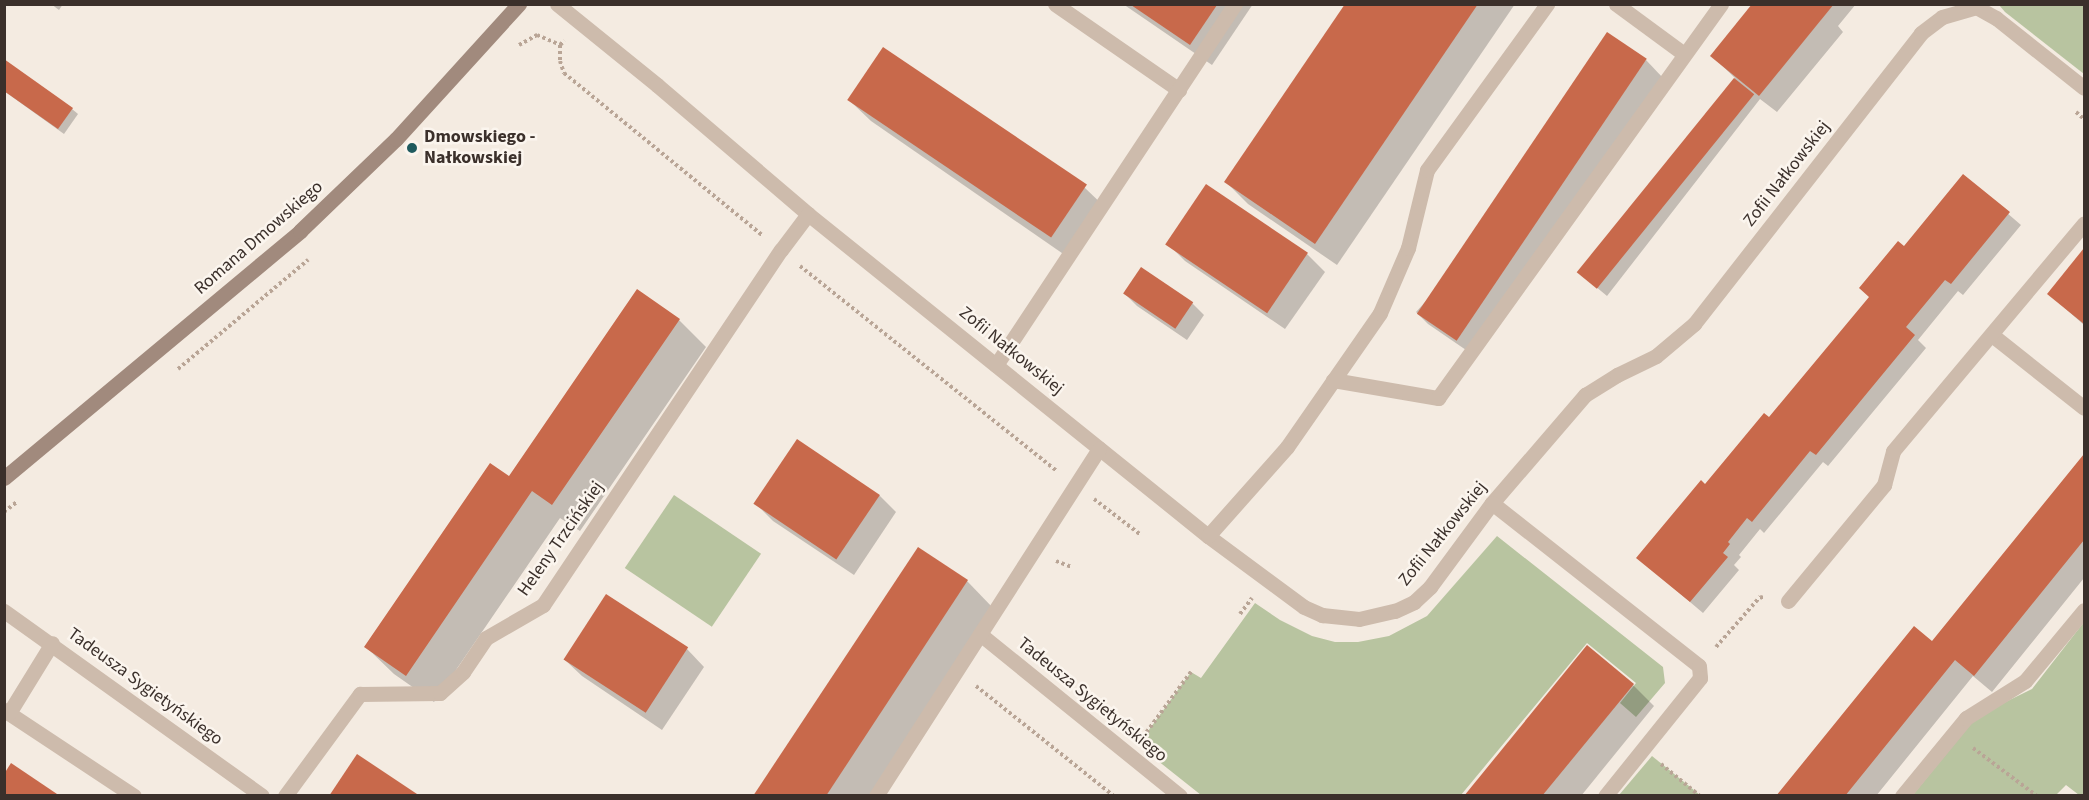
<!DOCTYPE html>
<meta charset="utf-8">
<style>
body{margin:0}
#map{position:relative;width:2089px;height:800px;overflow:hidden;background:#f4ebe1;font-family:"Source Sans 3",sans-serif}
div>[style]{position:absolute}
[style*='--x']{left:calc(var(--x)*1px);top:calc(var(--y)*1px);width:calc(var(--w)*1px);rotate:calc(var(--a)*1deg)}
.green>*{inset:0;background:#b8c4a0;transform-origin:0 0}
.shadow>*{inset:0;background:#0003}
.building>*{inset:0;background:#c8694b;transform-origin:0 0}
.path>*{height:4px;margin-top:-2px;transform-origin:0;background:repeating-linear-gradient(90deg,#b9a596 0 3px,transparent 0 6px)}
.lane>*{height:15px;margin:-7.5px;padding:0 7.5px;transform-origin:7.5px;border-radius:7.5px;background:#cdbbac}
.secondary>*{height:15px;margin:-7.5px;padding:0 7.5px;transform-origin:7.5px;border-radius:7.5px;background:#a18a7d}
.dots>*{width:16px;height:16px;translate:-50% -50%;box-sizing:border-box;border:3px solid #fbf5ee;border-radius:50%}
span{translate:-50% -50%;white-space:nowrap;text-align:center;line-height:1.15;-webkit-text-stroke:5px #fbf5ee;paint-order:stroke}
.poi-label{font-size:18px;color:#3b302b;font-weight:700}
.left{translate:0 -50%;text-align:left}
.street-label{font-size:18px;color:#3b302b}
.frame{position:absolute;inset:0;border:6px solid #3b302b;pointer-events:none}
</style>
<div id="map">
<div class="green">
<div style="clip-path:polygon(1999px 5px,2084px 5px,2084px 74px,2005px 12px)"></div>
<div style="left:674px;top:495px;width:105px;height:88px;rotate:34deg"></div>
<div style="clip-path:polygon(1497px 536px,1663px 667px,1665px 683px,1636px 717px,1620px 703px,1636px 683px,1587px 643px,1461px 795px,1201px 795px,1138px 745px,1191px 672px,1201px 678px,1255px 603px,1280px 620px,1312px 636px,1335px 642px,1358px 642px,1389px 636px,1427px 616px)"></div>
<div style="clip-path:polygon(2084px 622px,2084px 795px,2079px 795px,2066px 785px,2056px 795px,1912px 796px,1977px 716px,2032px 689px)"></div>
<div style="clip-path:polygon(1652px 756px,1700px 795px,1619px 795px)"></div>
</div>
<div class="shadow">
<div style="clip-path:polygon(51px 4px,63px 4px,59px 10px)"></div>
<div style="clip-path:polygon(1123px 4px,1253px 4px,1212px 65px)"></div>
<div style="clip-path:polygon(1347px 4px,1515px 4px,1337px 265px,1248px 204px,1226px 182px)"></div>
<div style="clip-path:polygon(1754px 4px,1856px 4px,1838px 26px,1843px 32px,1777px 112px,1760px 99px,1607px 296px,1583px 276px,1735px 78px,1712px 56px)"></div>
<div style="clip-path:polygon(883px 49px,1085px 188px,1107px 209px,1072px 260px,871px 121px,849px 100px)"></div>
<div style="clip-path:polygon(1646px 60px,1663px 78px,1466px 350px,1428px 324px,1416px 312px)"></div>
<div style="clip-path:polygon(4px 91px,72px 109px,78px 114px,64px 134px)"></div>
<div style="clip-path:polygon(1964px 176px,2021px 225px,1963px 295px,1958px 291px,1918px 340px,1926px 348px,1828px 466px,1823px 462px,1764px 533px,1760px 529px,1739px 555px,1741px 557px,1734px 565px,1739px 570px,1703px 613px,1638px 558px,1769px 419px,1870px 298px,1904px 248px)"></div>
<div style="clip-path:polygon(1206px 186px,1307px 254px,1325px 272px,1285px 329px,1185px 261px,1167px 243px)"></div>
<div style="clip-path:polygon(2084px 250px,2084px 325px,2049px 294px)"></div>
<div style="clip-path:polygon(1125px 294px,1192px 303px,1204px 315px,1187px 340px,1137px 306px)"></div>
<div style="clip-path:polygon(679px 320px,706px 347px,580px 531px,560px 518px,434px 702px,394px 674px,366px 647px,510px 478px)"></div>
<div style="clip-path:polygon(2084px 456px,2084px 578px,1992px 692px,1973px 676px,1876px 796px,1778px 796px,1932px 643px)"></div>
<div style="clip-path:polygon(879px 495px,896px 512px,854px 575px,773px 521px,756px 504px)"></div>
<div style="clip-path:polygon(918px 549px,967px 581px,994px 609px,871px 796px,755px 796px)"></div>
<div style="clip-path:polygon(687px 649px,704px 667px,662px 730px,582px 676px,564px 659px)"></div>
<div style="clip-path:polygon(1633px 685px,1654px 706px,1581px 796px,1466px 796px)"></div>
</div>
<div class="building">
<div style="clip-path:polygon(1345px 4px,1478px 4px,1315px 244px,1224px 182px)"></div>
<div style="clip-path:polygon(1752px 4px,1834px 4px,1759px 96px,1710px 56px)"></div>
<div style="clip-path:polygon(1131px 5px,1217px 5px,1190px 45px)"></div>
<div style="left:1607px;top:32px;width:48px;height:340px;rotate:34deg"></div>
<div style="left:883px;top:47px;width:246px;height:64px;rotate:34deg"></div>
<div style="clip-path:polygon(4px 59px,73px 108px,58px 129px,4px 91px)"></div>
<div style="left:1734px;top:78px;width:26px;height:250px;rotate:39deg"></div>
<div style="clip-path:polygon(1963px 174px,2010px 212px,1951px 284px,1945px 280px,1906px 327px,1915px 335px,1816px 455px,1810px 451px,1752px 522px,1747px 518px,1728px 542px,1730px 544px,1723px 553px,1728px 557px,1690px 602px,1636px 558px,1701px 480px,1705px 484px,1764px 413px,1769px 417px,1869px 297px,1859px 288px,1898px 241px,1904px 246px)"></div>
<div style="left:1206px;top:184px;width:123px;height:73px;rotate:34deg"></div>
<div style="clip-path:polygon(2084px 248px,2084px 324px,2047px 294px)"></div>
<div style="left:1141px;top:267px;width:63px;height:32px;rotate:34deg"></div>
<div style="clip-path:polygon(637px 289px,680px 319px,552px 505px,532px 491px,406px 676px,364px 647px,490px 463px,509px 476px)"></div>
<div style="left:797px;top:439px;width:100px;height:78px;rotate:34deg"></div>
<div style="clip-path:polygon(2084px 454px,2084px 540px,1974px 676px,1955px 660px,1845px 796px,1776px 796px,1914px 626px,1932px 641px)"></div>
<div style="clip-path:polygon(918px 547px,968px 580px,826px 796px,753px 796px)"></div>
<div style="left:606px;top:594px;width:98px;height:78px;rotate:33deg"></div>
<div style="clip-path:polygon(1587px 645px,1634px 684px,1542px 796px,1464px 796px)"></div>
<div style="clip-path:polygon(357px 754px,420px 796px,329px 796px)"></div>
<div style="clip-path:polygon(11px 763px,60px 796px,4px 796px,4px 774px)"></div>
</div>
<div class="path">
<div style="--x:519;--y:45;--w:21;--a:-29"></div>
<div style="--x:537;--y:35;--w:25;--a:23"></div>
<div style="--x:560;--y:45;--w:6;--a:-45"></div>
<div style="--x:560;--y:45;--w:16;--a:90"></div>
<div style="--x:560;--y:61;--w:13;--a:72"></div>
<div style="--x:564;--y:73;--w:256;--a:39.3"></div>
<div style="--x:2076;--y:112;--w:11;--a:41"></div>
<div style="--x:800;--y:266;--w:329;--a:38.6"></div>
<div style="--x:178;--y:369;--w:170;--a:-40"></div>
<div style="--x:1094;--y:499;--w:59;--a:37.5"></div>
<div style="--x:4;--y:512;--w:16;--a:-38"></div>
<div style="--x:1056;--y:561;--w:17;--a:21"></div>
<div style="--x:1240;--y:614;--w:20;--a:-53"></div>
<div style="--x:1716;--y:647;--w:67;--a:-48.7"></div>
<div style="--x:1760;--y:597;--w:4;--a:14"></div>
<div style="--x:976;--y:686;--w:176;--a:38.6"></div>
<div style="--x:1143;--y:737;--w:81;--a:-53.6"></div>
<div style="--x:1973;--y:748;--w:80;--a:36.9"></div>
<div style="--x:1661;--y:764;--w:50;--a:39.4"></div>
</div>
<div class="lane">
<div style="--x:557;--y:4;--w:129;--a:39"></div>
<div style="--x:657;--y:85;--w:199;--a:40.5"></div>
<div style="--x:808;--y:214;--w:514;--a:38.83"></div>
<div style="--x:1208;--y:536;--w:119;--a:36.5"></div>
<div style="--x:1304;--y:607;--w:20;--a:24"></div>
<div style="--x:1322;--y:615;--w:37;--a:6"></div>
<div style="--x:1359;--y:619;--w:37;--a:-13"></div>
<div style="--x:1395;--y:611;--w:21;--a:-25"></div>
<div style="--x:1414;--y:602;--w:22;--a:-43"></div>
<div style="--x:1430;--y:587;--w:104;--a:-53.6"></div>
<div style="--x:1492;--y:503;--w:143;--a:-49.3"></div>
<div style="--x:1585;--y:395;--w:38;--a:-32"></div>
<div style="--x:1617;--y:375;--w:43;--a:-26"></div>
<div style="--x:1656;--y:356;--w:50;--a:-40.1"></div>
<div style="--x:1694;--y:324;--w:369;--a:-52"></div>
<div style="--x:1921;--y:33;--w:26;--a:-37"></div>
<div style="--x:1942;--y:17;--w:35;--a:-16"></div>
<div style="--x:1976;--y:7;--w:23;--a:29"></div>
<div style="--x:1996;--y:18;--w:112;--a:38.5"></div>
<div style="--x:1055;--y:4;--w:151;--a:34.7"></div>
<div style="--x:1616;--y:4;--w:84;--a:36.3"></div>
<div style="--x:1992;--y:335;--w:117;--a:38.4"></div>
<div style="--x:996;--y:365;--w:433;--a:-56.5"></div>
<div style="--x:1333;--y:380;--w:107;--a:9.7"></div>
<div style="--x:1438;--y:398;--w:485;--a:-54.3"></div>
<div style="--x:1492;--y:503;--w:263;--a:38.2"></div>
<div style="--x:1699;--y:666;--w:12;--a:85"></div>
<div style="--x:1700;--y:678;--w:151;--a:128.8"></div>
<div style="--x:1208;--y:536;--w:119;--a:-48.4"></div>
<div style="--x:1287;--y:447;--w:163;--a:-55.2"></div>
<div style="--x:1380;--y:313;--w:71;--a:-66.7"></div>
<div style="--x:1408;--y:248;--w:80;--a:-76.3"></div>
<div style="--x:1427;--y:170;--w:205;--a:-54.1"></div>
<div style="--x:1788;--y:601;--w:151;--a:-50.4"></div>
<div style="--x:1884;--y:485;--w:35;--a:-75"></div>
<div style="--x:1893;--y:451;--w:297;--a:-50"></div>
<div style="--x:4;--y:611;--w:317;--a:35.6"></div>
<div style="--x:980;--y:634;--w:257;--a:39"></div>
<div style="--x:4;--y:710;--w:156;--a:33.5"></div>
<div style="--x:9;--y:713;--w:82;--a:-58.4"></div>
<div style="--x:285;--y:796;--w:127;--a:-53.7"></div>
<div style="--x:360;--y:694;--w:80;--a:-0.7"></div>
<div style="--x:440;--y:693;--w:31;--a:-42"></div>
<div style="--x:463;--y:672;--w:41;--a:-55.9"></div>
<div style="--x:486;--y:638;--w:66;--a:-30.1"></div>
<div style="--x:543;--y:605;--w:427;--a:-56.2"></div>
<div style="--x:781;--y:250;--w:45;--a:-53.1"></div>
<div style="--x:876;--y:796;--w:413;--a:-57.3"></div>
<div style="--x:1902;--y:796;--w:101;--a:-50.6"></div>
<div style="--x:1966;--y:718;--w:70;--a:-32.1"></div>
<div style="--x:2025;--y:681;--w:92;--a:-50.3"></div>
</div>
<div class="secondary">
<div style="--x:4;--y:478;--w:386;--a:-39.8"></div>
<div style="--x:300;--y:231;--w:133;--a:-43.8"></div>
<div style="--x:396;--y:139;--w:183;--a:-47.7"></div>
</div>
<div class="dots">
<div style="left:412px;top:148px;background:#1f5a5e"></div>
</div>
<div class="poi-label">
<span class="left" style="left:424px;top:148px">Dmowskiego -<br>Nałkowskiej</span>
</div>
<div class="street-label">
<span style="left:1787px;top:174px;rotate:-52deg">Zofii Nałkowskiej</span>
<span style="left:259px;top:238px;rotate:-41deg">Romana Dmowskiego</span>
<span style="left:1011px;top:351px;rotate:39deg">Zofii Nałkowskiej</span>
<span style="left:1443px;top:534px;rotate:-51deg">Zofii Nałkowskiej</span>
<span style="left:561px;top:539px;rotate:-55deg">Heleny Trzcińskiej</span>
<span style="left:145px;top:687px;rotate:36deg">Tadeusza Sygietyńskiego</span>
<span style="left:1092px;top:700px;rotate:39deg">Tadeusza Sygietyńskiego</span>
</div>
<div class="frame"></div>
</div>
